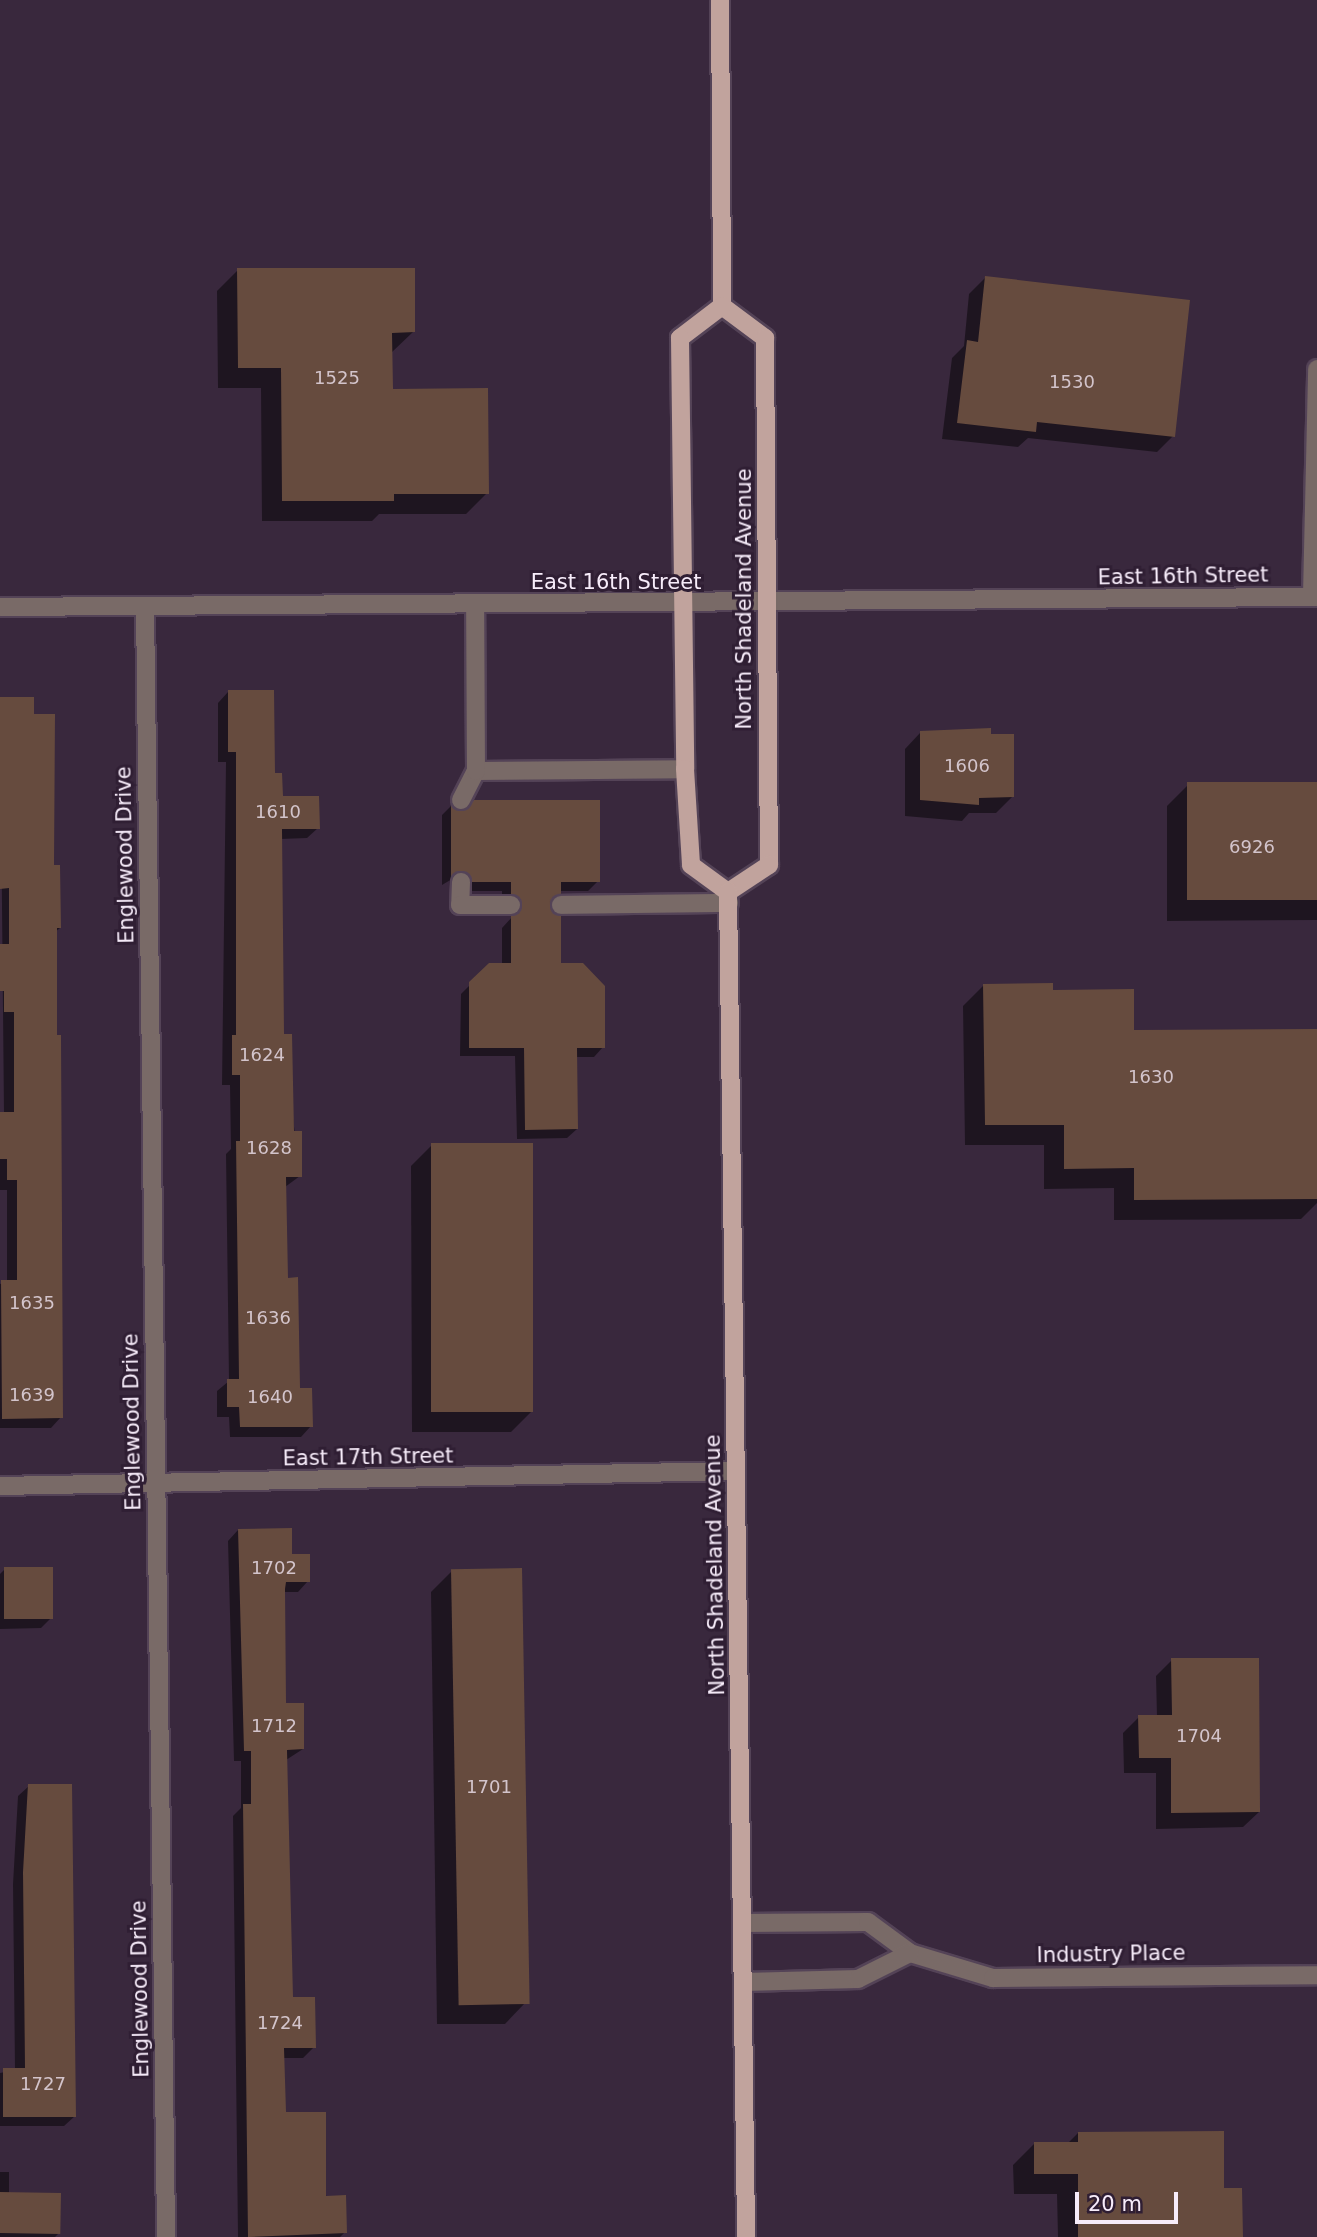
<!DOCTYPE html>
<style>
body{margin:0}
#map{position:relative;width:1317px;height:2237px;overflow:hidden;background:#39283d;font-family:"DejaVu Sans",sans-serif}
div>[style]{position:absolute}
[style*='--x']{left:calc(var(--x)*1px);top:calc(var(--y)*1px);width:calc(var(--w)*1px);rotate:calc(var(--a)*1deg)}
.shadow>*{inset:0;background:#0007}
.building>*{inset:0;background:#664b3e;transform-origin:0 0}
.roads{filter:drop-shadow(2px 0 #544357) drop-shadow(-2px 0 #544357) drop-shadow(0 2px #544357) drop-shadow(0 -2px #544357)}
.service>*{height:18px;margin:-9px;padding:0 9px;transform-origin:9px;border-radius:9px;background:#796a67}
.minor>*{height:18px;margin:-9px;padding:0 9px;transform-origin:9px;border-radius:9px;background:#796a67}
.tertiary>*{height:18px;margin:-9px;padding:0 9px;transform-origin:9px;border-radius:9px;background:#796a67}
.primary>*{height:18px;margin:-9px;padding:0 9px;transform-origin:9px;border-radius:9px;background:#c1a39d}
span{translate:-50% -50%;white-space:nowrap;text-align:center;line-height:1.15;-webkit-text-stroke:6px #2f1e33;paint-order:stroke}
.number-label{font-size:18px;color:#d3c4cb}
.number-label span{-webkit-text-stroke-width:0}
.street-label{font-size:21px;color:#f7ecfa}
.scale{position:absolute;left:1075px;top:2192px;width:103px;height:32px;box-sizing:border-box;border:4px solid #f7ecfa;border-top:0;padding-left:9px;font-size:21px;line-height:24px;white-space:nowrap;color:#f7ecfa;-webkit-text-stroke:5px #2f1e33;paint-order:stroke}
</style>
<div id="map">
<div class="shadow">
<div style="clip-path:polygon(238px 270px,413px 332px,391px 353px,391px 391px,487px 493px,466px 514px,379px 514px,372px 521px,262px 521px,261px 388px,218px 388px,217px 291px)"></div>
<div style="clip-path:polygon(985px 278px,1173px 436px,1157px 452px,1028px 438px,1018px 447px,942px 439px,952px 358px,964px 346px,969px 294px)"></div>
<div style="clip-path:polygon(228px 692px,281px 798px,318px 828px,307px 838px,281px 839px,283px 1036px,300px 1176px,285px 1187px,286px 1279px,298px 1389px,311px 1426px,301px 1437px,230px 1437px,229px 1417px,217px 1417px,217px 1391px,229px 1381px,226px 1154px,231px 1149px,230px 1085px,222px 1085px,226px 762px,218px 762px,218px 703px)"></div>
<div style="clip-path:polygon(0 698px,52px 867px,60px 928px,55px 932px,61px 1417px,51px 1428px,0 1428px,0 1284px,7px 1282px,7px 1190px,0 1190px,0 1114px,4px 1114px)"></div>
<div style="clip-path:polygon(920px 733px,1012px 797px,996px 813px,969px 813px,962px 821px,905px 816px,905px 749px)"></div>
<div style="clip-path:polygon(1317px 784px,1317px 920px,1167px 921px,1167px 806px,1188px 785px)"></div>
<div style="clip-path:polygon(451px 806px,598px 881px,588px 891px,559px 891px,547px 904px,559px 965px,603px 1047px,594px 1057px,575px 1057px,577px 1129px,567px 1138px,517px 1139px,515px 1056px,460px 1056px,461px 994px,490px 965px,502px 965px,502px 928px,514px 915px,502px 903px,502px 891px,463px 891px,452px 879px,442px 885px,442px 815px)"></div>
<div style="clip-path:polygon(984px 985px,1133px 1031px,1317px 1030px,1317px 1203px,1301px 1219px,1114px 1220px,1114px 1188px,1044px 1189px,1044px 1145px,965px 1145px,963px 1006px)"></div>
<div style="clip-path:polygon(432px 1145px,532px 1411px,511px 1432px,412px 1432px,411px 1166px)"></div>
<div style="clip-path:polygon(238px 1530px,291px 1556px,308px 1581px,298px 1592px,283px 1592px,285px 1705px,303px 1749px,286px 1760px,291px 1999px,314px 2047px,303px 2058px,283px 2058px,284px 2114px,345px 2232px,340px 2237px,238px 2237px,233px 1816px,241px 1808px,241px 1761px,234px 1761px,228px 1541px)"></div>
<div style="clip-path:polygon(5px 1569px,52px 1617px,41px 1628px,0 1629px,0 1574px)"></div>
<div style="clip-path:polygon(452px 1571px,525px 2003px,505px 2024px,437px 2024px,431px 1592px)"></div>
<div style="clip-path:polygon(1172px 1660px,1259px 1812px,1243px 1827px,1156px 1829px,1156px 1773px,1124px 1773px,1123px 1733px,1139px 1717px,1157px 1717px,1156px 1676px)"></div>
<div style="clip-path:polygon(29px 1786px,75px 2116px,64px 2126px,0 2126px,0 2073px,15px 2070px,13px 1884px,18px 1796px)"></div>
<div style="clip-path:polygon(1078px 2133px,1223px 2190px,1241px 2237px,1058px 2237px,1057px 2194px,1014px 2194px,1013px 2165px,1034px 2144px,1067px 2144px)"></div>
<div style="clip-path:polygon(0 2172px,9px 2172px,9px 2194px,59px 2233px,55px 2237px,0 2237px)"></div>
</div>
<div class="building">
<div style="clip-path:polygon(237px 268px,415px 268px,415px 332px,392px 333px,393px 389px,488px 388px,489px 494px,394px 494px,394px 501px,282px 501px,281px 368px,238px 368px)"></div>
<div style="clip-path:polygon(985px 276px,1190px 300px,1175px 437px,1037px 422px,1036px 432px,957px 423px,967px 340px,978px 342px)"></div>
<div style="clip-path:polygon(228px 690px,274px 690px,275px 773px,282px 773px,283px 796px,319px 796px,320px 829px,282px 829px,284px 1034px,292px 1034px,294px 1131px,302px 1131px,302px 1177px,286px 1177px,288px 1278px,298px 1277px,300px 1388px,312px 1388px,313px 1427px,240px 1427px,239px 1407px,227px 1407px,227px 1379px,239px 1379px,236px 1141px,240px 1141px,240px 1075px,232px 1075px,232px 1035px,236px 1035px,236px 752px,228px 752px)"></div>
<div style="clip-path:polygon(0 697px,34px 697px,34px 714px,55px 714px,54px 865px,60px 865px,61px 928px,57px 928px,57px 1035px,61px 1035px,63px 1418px,2px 1419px,1px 1280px,17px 1280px,17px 1180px,7px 1180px,7px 1159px,0 1159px,0 1112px,14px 1112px,14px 1012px,4px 1012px,4px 991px,0 991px,0 944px,9px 944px,9px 888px,0 889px)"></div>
<div style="clip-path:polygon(991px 728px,991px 734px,1014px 734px,1014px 797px,979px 798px,979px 805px,920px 800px,920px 731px)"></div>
<div style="left:1317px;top:782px;width:118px;height:130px;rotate:90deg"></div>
<div style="clip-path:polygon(474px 800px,600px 800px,600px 882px,561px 882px,561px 894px,550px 904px,561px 916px,561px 963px,583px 963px,605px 986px,605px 1048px,577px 1048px,578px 1129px,525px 1130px,524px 1048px,469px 1048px,469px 982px,489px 963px,511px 963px,511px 916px,522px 906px,511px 894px,511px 882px,472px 882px,462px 871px,451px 878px,451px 804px,462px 811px)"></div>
<div style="clip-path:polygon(1053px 983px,1053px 990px,1134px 989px,1134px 1030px,1317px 1029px,1317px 1199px,1134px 1200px,1134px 1168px,1064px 1169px,1064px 1125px,985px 1125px,983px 984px)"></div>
<div style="left:533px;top:1143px;width:269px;height:102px;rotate:90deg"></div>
<div style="clip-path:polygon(292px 1528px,292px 1554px,310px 1554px,310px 1582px,286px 1582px,285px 1589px,286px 1703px,304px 1703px,304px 1749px,287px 1750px,293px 1997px,315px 1997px,316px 2048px,284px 2048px,286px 2112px,326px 2112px,326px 2196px,346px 2195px,347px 2233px,248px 2237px,243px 1804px,251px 1804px,251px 1751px,244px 1751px,238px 1529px)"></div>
<div style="left:4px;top:1567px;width:49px;height:52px"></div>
<div style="left:522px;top:1568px;width:436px;height:71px;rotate:89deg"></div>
<div style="clip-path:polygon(1171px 1658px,1259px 1658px,1260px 1812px,1171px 1813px,1171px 1758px,1139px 1758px,1138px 1715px,1172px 1715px)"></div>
<div style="clip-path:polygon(28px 1784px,72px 1784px,76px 2117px,3px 2117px,3px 2068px,25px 2068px,23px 1872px)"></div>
<div style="clip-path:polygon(1224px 2131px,1224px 2188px,1242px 2188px,1243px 2237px,1078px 2237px,1078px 2174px,1034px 2174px,1034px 2142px,1078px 2142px,1078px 2132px)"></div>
<div style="left:0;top:2192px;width:61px;height:41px;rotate:1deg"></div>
</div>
<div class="roads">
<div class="service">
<div style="--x:1312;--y:597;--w:228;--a:-88.7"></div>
<div style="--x:476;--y:771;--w:209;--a:-0.5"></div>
<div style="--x:461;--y:800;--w:33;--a:-63"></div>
<div style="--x:476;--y:771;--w:165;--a:-90.3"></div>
<div style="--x:461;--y:882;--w:23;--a:92"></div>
<div style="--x:460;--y:905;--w:51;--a:0"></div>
<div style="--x:561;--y:905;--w:168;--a:-0.7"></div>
</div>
<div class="minor">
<div style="--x:145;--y:606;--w:1631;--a:89.26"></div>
<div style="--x:0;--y:1486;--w:736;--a:-1.17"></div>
<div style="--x:742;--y:1923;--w:126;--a:-0.5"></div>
<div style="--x:868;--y:1922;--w:52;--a:36.4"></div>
<div style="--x:910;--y:1953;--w:87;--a:16.8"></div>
<div style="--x:993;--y:1978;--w:324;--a:-0.5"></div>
<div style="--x:744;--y:1982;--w:114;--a:-1.5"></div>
<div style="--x:858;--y:1979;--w:58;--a:-26.6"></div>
</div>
<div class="tertiary">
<div style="--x:0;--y:607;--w:1317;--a:-0.44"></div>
</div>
<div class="primary">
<div style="--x:720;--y:0;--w:306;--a:89.6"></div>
<div style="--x:722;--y:306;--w:54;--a:36.7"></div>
<div style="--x:765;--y:338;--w:527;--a:89.57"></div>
<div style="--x:769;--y:865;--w:49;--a:146.6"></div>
<div style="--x:722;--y:306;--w:53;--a:142.7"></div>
<div style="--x:680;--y:338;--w:431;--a:89.3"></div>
<div style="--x:685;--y:769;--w:96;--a:86.4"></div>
<div style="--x:691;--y:865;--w:46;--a:36.1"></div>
<div style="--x:728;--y:892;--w:1345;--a:89.23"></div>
</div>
</div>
<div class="number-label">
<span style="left:337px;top:378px">1525</span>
<span style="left:1072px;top:382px">1530</span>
<span style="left:967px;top:766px">1606</span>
<span style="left:278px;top:812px">1610</span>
<span style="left:1252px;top:847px">6926</span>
<span style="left:262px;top:1055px">1624</span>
<span style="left:1151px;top:1077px">1630</span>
<span style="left:269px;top:1148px">1628</span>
<span style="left:32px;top:1303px">1635</span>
<span style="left:268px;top:1318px">1636</span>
<span style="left:32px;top:1395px">1639</span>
<span style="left:270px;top:1397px">1640</span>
<span style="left:274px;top:1568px">1702</span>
<span style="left:274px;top:1726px">1712</span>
<span style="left:1199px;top:1736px">1704</span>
<span style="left:489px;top:1787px">1701</span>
<span style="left:280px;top:2023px">1724</span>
<span style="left:43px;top:2084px">1727</span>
</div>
<div class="street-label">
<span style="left:1183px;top:576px;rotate:-1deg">East 16th Street</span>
<span style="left:616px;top:582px">East 16th Street</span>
<span style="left:744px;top:599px;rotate:-90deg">North Shadeland Avenue</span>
<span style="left:125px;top:855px;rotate:-91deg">Englewood Drive</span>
<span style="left:132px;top:1422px;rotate:-91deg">Englewood Drive</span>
<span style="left:368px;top:1457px;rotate:-1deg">East 17th Street</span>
<span style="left:715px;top:1565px;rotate:-91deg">North Shadeland Avenue</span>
<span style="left:1111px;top:1954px;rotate:-1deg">Industry Place</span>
<span style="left:140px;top:1989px;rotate:-91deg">Englewood Drive</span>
</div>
<div class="scale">20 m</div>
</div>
